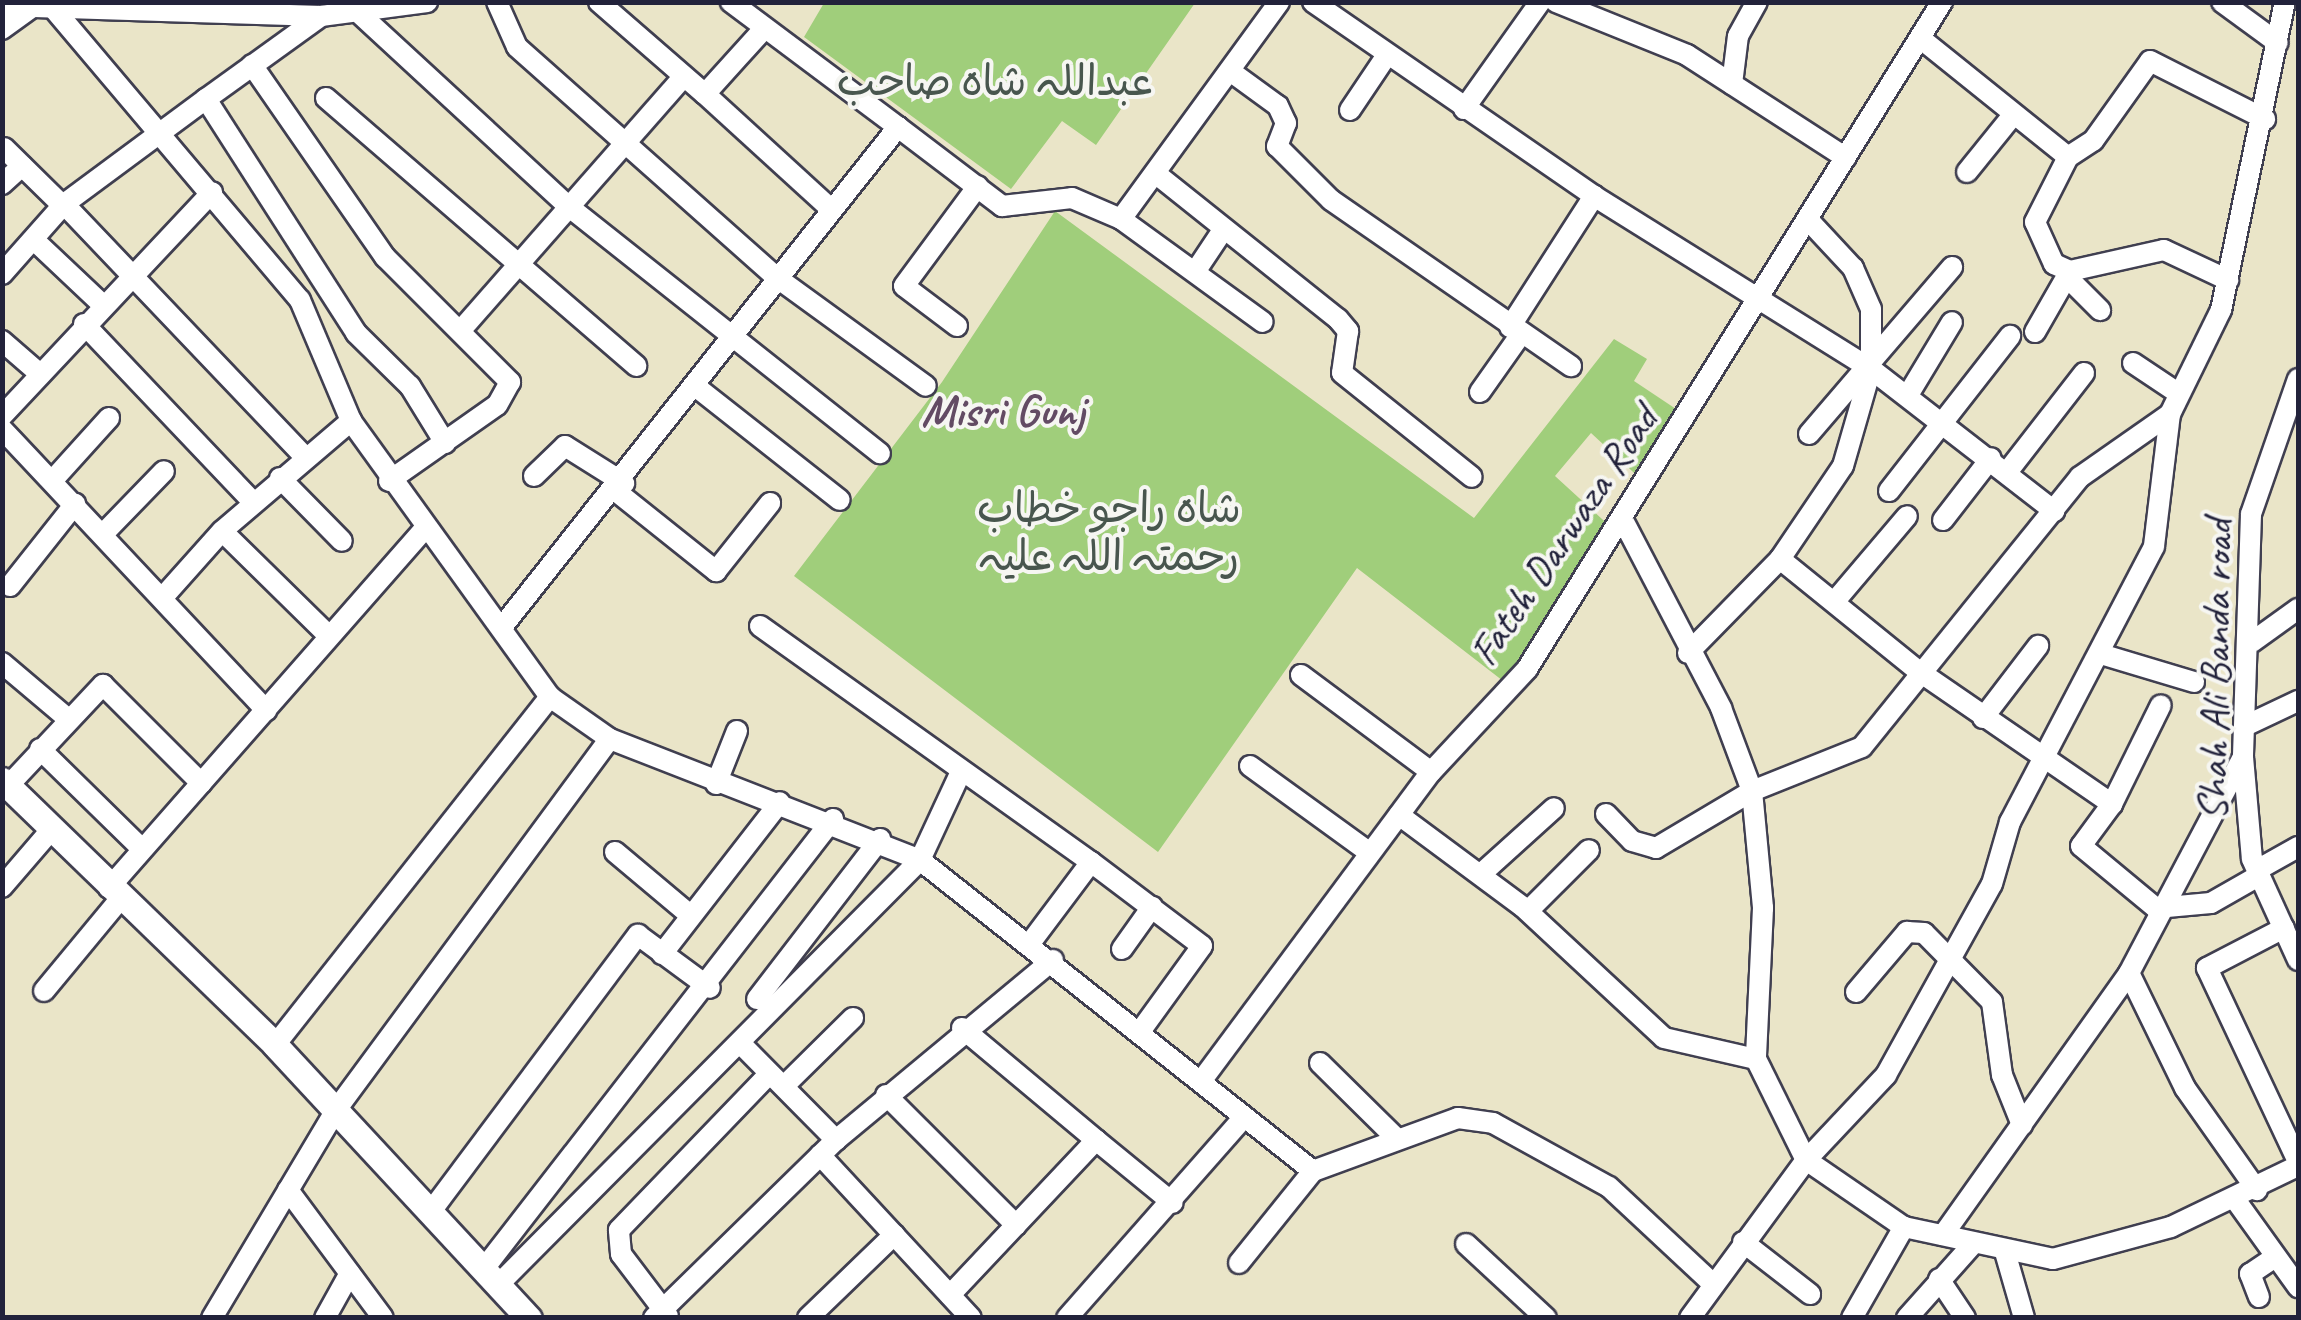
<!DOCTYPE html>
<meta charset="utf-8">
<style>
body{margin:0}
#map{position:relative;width:2301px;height:1320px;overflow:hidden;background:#eae5c8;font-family:Caveat,"Playpen Sans Arabic",sans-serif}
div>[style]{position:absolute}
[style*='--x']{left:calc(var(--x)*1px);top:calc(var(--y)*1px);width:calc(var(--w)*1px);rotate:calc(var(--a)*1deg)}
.green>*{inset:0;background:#a0ce7b}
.roads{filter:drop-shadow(2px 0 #403f50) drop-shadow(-2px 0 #403f50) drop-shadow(0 2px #403f50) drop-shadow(0 -2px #403f50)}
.minor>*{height:20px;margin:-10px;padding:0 10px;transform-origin:10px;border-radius:10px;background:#fff}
.major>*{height:25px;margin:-12.5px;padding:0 12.5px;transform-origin:12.5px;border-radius:12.5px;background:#fff}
span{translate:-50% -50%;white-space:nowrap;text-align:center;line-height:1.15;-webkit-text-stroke:8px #f6f6f2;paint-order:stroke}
.park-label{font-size:42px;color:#48564e}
.street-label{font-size:42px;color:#22223b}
.neighbourhood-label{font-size:45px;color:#634b64;font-weight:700}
.frame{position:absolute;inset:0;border:5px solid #22223b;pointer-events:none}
</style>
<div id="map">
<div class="green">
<div style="clip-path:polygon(824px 3px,1195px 3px,1096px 145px,1062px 121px,1011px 189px,804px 37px)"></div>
<div style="clip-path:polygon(1055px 211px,1474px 518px,1614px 339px,1647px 359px,1634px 381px,1685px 415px,1645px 483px,1591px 433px,1555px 476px,1614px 530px,1507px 684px,1357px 568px,1158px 852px,794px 576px,942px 382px)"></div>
</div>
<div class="roads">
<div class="minor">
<div style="--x:48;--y:2;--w:390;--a:49.8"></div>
<div style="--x:300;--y:300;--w:131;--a:67.1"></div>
<div style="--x:351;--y:421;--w:340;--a:54.2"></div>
<div style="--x:550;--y:697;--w:73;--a:35"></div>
<div style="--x:610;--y:739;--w:333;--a:21.3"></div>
<div style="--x:920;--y:860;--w:501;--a:38.36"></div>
<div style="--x:1313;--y:1171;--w:154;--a:-20.1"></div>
<div style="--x:1458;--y:1118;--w:35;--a:8"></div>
<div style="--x:1493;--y:1123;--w:132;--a:28.9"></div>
<div style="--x:1609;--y:1187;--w:142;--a:43"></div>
<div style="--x:497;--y:2;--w:49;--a:66"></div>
<div style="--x:517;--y:47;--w:346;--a:41.6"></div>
<div style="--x:776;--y:277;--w:185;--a:36"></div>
<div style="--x:599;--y:2;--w:140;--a:41"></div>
<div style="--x:705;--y:94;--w:85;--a:-47.9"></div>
<div style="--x:1313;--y:2;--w:341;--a:34.6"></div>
<div style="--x:1594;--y:196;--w:327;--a:32"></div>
<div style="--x:1871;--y:369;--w:232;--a:37.8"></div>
<div style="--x:1556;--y:2;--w:141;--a:22"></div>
<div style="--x:1687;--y:55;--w:189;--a:32.9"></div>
<div style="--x:2222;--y:2;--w:69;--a:36.2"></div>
<div style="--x:2;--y:6;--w:319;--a:1.8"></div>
<div style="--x:321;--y:16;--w:107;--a:-7.5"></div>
<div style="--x:361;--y:15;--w:282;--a:42.7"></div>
<div style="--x:568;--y:206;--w:398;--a:38.4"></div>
<div style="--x:2;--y:29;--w:36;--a:-36"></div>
<div style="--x:1920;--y:38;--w:190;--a:38.8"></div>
<div style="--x:2068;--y:157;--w:30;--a:-33"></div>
<div style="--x:2093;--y:141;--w:98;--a:-54.5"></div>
<div style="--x:2150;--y:61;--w:129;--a:26.8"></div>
<div style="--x:252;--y:65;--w:234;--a:55.3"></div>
<div style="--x:385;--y:257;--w:177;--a:45"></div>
<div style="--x:510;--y:382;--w:26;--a:119"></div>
<div style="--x:497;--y:405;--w:132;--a:144.9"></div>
<div style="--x:1230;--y:71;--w:59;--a:36.1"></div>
<div style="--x:1278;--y:106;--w:19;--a:65"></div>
<div style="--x:1286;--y:123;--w:25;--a:111"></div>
<div style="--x:1277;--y:146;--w:76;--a:45"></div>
<div style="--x:1331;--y:200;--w:292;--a:34.7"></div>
<div style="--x:1732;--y:84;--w:48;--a:-82.9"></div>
<div style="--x:1738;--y:36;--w:39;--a:-61"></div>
<div style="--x:705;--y:94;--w:171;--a:42.4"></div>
<div style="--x:326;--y:98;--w:410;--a:40.8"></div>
<div style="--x:206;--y:99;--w:142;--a:-35.8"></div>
<div style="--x:1464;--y:109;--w:131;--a:-54.6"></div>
<div style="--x:1350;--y:110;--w:66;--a:-56.1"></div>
<div style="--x:898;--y:127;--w:131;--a:37.2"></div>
<div style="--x:1002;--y:206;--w:70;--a:-6.5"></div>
<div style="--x:1072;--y:198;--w:53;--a:23.2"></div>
<div style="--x:1121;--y:219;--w:175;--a:36"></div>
<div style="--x:4;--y:148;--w:83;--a:44.5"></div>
<div style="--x:2068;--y:157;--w:73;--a:116.9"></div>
<div style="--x:2035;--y:222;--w:46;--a:65.7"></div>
<div style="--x:2054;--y:264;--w:17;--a:24"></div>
<div style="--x:2070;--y:271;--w:96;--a:-12.6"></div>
<div style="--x:2164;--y:250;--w:71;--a:25.1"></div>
<div style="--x:1967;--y:172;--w:73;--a:-51.1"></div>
<div style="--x:1155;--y:173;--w:234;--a:38.6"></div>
<div style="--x:1338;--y:319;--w:16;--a:50"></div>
<div style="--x:1348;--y:331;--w:42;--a:98.1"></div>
<div style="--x:1342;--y:373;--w:166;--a:38.7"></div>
<div style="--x:2;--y:184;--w:27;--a:-42"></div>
<div style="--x:64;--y:204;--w:351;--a:46.4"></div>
<div style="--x:1121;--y:219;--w:268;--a:-53.9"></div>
<div style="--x:34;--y:240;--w:95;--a:43.3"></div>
<div style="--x:1195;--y:272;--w:50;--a:-56.3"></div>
<div style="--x:2;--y:274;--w:94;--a:-48.5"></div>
<div style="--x:64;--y:204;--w:177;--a:-36.5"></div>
<div style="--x:206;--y:99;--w:278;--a:57.3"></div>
<div style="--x:356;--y:333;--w:76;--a:44.5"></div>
<div style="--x:410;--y:386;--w:67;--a:58.4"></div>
<div style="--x:2067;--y:277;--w:47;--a:45"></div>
<div style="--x:84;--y:324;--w:245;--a:46.5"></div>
<div style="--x:957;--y:326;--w:66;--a:-143"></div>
<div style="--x:904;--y:286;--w:124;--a:-53.5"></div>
<div style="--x:1510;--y:327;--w:156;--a:-57.3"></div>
<div style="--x:461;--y:330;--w:337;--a:-48.7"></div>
<div style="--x:2035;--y:332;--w:70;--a:-60.2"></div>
<div style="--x:2;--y:341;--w:50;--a:41"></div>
<div style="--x:2133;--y:363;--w:54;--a:33.7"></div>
<div style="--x:2298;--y:379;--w:143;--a:109.2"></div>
<div style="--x:2251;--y:514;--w:243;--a:91.9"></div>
<div style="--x:2243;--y:757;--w:102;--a:85"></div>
<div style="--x:2252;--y:859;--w:111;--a:65.5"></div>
<div style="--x:695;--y:386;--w:184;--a:38.2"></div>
<div style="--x:1480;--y:392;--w:71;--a:-54.7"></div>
<div style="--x:1908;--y:395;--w:85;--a:-58.9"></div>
<div style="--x:2;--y:416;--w:307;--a:-46.8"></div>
<div style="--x:2;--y:429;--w:386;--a:46.8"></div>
<div style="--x:1809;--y:434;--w:220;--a:-49.4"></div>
<div style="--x:2008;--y:471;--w:124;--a:-52.2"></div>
<div style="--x:534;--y:476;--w:43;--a:-44.1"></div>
<div style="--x:565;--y:446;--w:70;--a:32.1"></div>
<div style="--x:280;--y:478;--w:88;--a:45.5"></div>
<div style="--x:52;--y:481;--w:85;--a:-47.9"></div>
<div style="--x:1889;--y:491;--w:197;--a:-52"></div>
<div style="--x:617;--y:492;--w:127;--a:38.6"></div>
<div style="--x:716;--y:571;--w:87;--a:-51.5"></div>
<div style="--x:1943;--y:520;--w:78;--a:-52.3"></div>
<div style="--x:1625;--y:524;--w:208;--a:62.4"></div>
<div style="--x:1721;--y:708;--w:89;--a:69.5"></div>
<div style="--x:1752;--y:791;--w:118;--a:84.6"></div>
<div style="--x:1763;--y:908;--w:151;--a:92.7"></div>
<div style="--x:1756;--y:1059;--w:113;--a:63.7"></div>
<div style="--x:1806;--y:1160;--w:119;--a:34.4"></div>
<div style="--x:1904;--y:1227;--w:152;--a:12.1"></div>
<div style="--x:2053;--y:1259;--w:122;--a:-15.2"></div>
<div style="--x:2171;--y:1227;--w:141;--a:-25.7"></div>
<div style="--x:104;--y:533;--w:86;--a:-45.9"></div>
<div style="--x:1780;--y:559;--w:176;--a:39"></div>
<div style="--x:1917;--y:670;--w:237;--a:34.5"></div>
<div style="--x:2112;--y:804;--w:52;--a:126.4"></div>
<div style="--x:2081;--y:846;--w:97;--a:39.6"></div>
<div style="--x:2156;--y:908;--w:55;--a:-5.2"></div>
<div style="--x:2211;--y:903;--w:56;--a:-29.7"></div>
<div style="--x:10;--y:586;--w:105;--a:-51.6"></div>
<div style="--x:164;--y:596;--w:87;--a:-48.3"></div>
<div style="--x:1835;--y:601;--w:111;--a:-49.7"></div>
<div style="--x:760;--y:626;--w:407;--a:35.5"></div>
<div style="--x:1091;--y:862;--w:100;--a:126.9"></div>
<div style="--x:502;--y:627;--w:638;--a:-51.62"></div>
<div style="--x:898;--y:127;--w:209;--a:-143.2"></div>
<div style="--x:328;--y:635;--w:148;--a:-135.5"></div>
<div style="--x:222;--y:531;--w:170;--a:-40.5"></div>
<div style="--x:2252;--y:642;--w:57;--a:-35.7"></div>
<div style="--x:1688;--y:653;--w:132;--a:-45.6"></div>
<div style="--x:1780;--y:559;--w:112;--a:-55.9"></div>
<div style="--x:1843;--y:466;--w:101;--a:-73.9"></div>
<div style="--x:1871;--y:369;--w:60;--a:-90"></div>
<div style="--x:1871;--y:309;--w:45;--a:-113.7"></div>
<div style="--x:1853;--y:268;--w:62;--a:-133"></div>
<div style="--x:2104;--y:655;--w:94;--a:16.7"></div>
<div style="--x:2;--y:663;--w:85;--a:40.2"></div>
<div style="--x:1301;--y:675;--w:162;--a:36.7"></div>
<div style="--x:1983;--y:718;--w:91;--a:-52.6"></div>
<div style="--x:2245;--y:726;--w:59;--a:-25.3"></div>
<div style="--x:40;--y:749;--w:143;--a:44.4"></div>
<div style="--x:1250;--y:766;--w:148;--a:35.9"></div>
<div style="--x:716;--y:784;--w:57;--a:-68.4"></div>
<div style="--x:8;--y:786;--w:139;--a:-46.8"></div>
<div style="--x:103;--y:685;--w:139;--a:45"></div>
<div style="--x:2112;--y:804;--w:110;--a:-63.7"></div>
<div style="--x:1606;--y:814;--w:37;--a:46"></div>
<div style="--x:1632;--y:841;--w:25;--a:16"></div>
<div style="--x:1656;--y:848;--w:112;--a:-30.7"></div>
<div style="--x:1752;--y:791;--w:118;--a:-21.8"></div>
<div style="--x:1862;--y:747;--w:347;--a:-51.1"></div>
<div style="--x:2080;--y:477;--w:110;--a:-35"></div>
<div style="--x:2170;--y:414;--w:116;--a:-63.9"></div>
<div style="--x:2221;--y:310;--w:315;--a:-78.3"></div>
<div style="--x:1399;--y:815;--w:154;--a:36.6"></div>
<div style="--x:1523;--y:907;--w:192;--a:42.9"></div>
<div style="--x:1664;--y:1038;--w:94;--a:12.9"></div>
<div style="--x:615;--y:852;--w:98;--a:40"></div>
<div style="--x:1091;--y:862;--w:139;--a:37.1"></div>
<div style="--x:1202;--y:946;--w:107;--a:125.9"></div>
<div style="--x:2257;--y:870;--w:47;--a:-29.3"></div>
<div style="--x:1481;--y:874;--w:98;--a:-42.1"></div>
<div style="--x:2;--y:887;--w:75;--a:-49.3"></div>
<div style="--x:109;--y:888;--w:477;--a:-48.7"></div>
<div style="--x:1528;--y:911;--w:86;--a:-45"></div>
<div style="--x:2284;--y:928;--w:87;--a:152.5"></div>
<div style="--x:2207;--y:968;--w:213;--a:64.8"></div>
<div style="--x:1122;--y:949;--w:52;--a:-54.5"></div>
<div style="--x:662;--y:954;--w:192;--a:-52.2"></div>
<div style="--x:2129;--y:973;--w:128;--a:64"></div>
<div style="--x:2185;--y:1088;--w:125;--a:54.8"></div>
<div style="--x:44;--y:991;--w:121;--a:-50.4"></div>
<div style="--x:1856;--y:992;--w:79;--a:-49.6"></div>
<div style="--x:1907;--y:932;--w:17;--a:3"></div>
<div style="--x:1924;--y:933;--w:97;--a:45.4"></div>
<div style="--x:1992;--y:1002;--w:74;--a:82.2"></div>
<div style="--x:2002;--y:1075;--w:54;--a:68.2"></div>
<div style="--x:757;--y:999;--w:202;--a:-52.4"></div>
<div style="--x:962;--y:1028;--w:175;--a:39.9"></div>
<div style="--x:275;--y:1045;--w:444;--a:-51.7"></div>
<div style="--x:742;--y:1045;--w:134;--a:45.3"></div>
<div style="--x:1320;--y:1063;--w:107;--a:44.6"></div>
<div style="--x:1202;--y:1080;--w:384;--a:-53.4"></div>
<div style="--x:1431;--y:772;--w:141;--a:-47"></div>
<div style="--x:1527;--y:669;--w:786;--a:-58.11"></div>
<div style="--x:784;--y:1086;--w:97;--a:-44.6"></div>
<div style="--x:886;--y:1095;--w:184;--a:45"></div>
<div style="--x:820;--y:1155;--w:222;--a:47.2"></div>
<div style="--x:288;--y:1190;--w:159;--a:53.4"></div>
<div style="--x:2237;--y:1202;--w:105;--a:54.3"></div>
<div style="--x:432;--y:1210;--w:344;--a:-53.2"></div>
<div style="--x:638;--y:935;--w:89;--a:36.4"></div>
<div style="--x:1943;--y:1235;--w:321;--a:-54.6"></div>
<div style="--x:2129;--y:973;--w:244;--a:-62.2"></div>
<div style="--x:1743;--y:1242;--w:85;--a:37.8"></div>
<div style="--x:1466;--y:1244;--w:109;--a:42.8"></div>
<div style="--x:2005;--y:1252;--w:69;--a:73.9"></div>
<div style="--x:1239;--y:1263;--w:118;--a:-51.2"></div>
<div style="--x:486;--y:1266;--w:566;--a:-52.18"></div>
<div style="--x:1939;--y:1279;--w:47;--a:56.3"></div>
<div style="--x:500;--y:1283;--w:596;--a:-45.2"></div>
<div style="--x:920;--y:860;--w:95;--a:-65.1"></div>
<div style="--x:950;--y:1295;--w:213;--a:-46.7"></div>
<div style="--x:1096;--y:1140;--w:99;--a:39.3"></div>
<div style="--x:2259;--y:1297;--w:25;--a:-111"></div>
<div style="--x:2250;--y:1274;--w:30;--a:-34"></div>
<div style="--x:668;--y:1316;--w:78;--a:-127.2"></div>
<div style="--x:621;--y:1254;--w:24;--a:-95"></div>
<div style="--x:619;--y:1230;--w:216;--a:-46.1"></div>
<div style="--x:212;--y:1318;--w:242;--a:-59.2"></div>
<div style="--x:336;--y:1110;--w:461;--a:-53.6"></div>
<div style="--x:325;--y:1318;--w:51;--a:-60.9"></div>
<div style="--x:654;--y:1318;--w:255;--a:-44.4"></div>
<div style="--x:836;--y:1140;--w:282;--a:-39.7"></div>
<div style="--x:808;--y:1318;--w:120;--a:-44"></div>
<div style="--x:1067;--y:1318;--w:268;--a:-48.6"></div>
<div style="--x:1690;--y:1318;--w:196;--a:-53.7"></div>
<div style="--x:1806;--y:1160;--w:117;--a:-46.7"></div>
<div style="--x:1886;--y:1075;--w:218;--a:-61"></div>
<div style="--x:1992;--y:884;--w:65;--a:-73.8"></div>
<div style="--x:2010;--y:822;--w:311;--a:-62.4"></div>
<div style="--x:2154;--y:546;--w:133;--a:-83.1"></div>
<div style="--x:1852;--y:1318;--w:105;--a:-60.3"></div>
<div style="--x:1907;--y:1318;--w:98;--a:-48.3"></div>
</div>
<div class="major">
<div style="--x:2;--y:780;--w:380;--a:44.1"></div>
<div style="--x:275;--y:1045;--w:373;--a:47.1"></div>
</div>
</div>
<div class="park-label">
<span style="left:995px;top:82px">عبداللہ شاہ صاحب</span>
<span style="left:1109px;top:533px">شاہ راجو خطاب<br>رحمتہ اللہ علیہ</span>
</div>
<div class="street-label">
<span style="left:1564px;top:536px;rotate:-56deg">Fateh Darwaza Road</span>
<span style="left:2216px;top:670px;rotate:-89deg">Shah Ali Banda road</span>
</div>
<div class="neighbourhood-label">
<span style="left:1003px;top:411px">Misri Gunj</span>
</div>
<div class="frame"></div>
</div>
